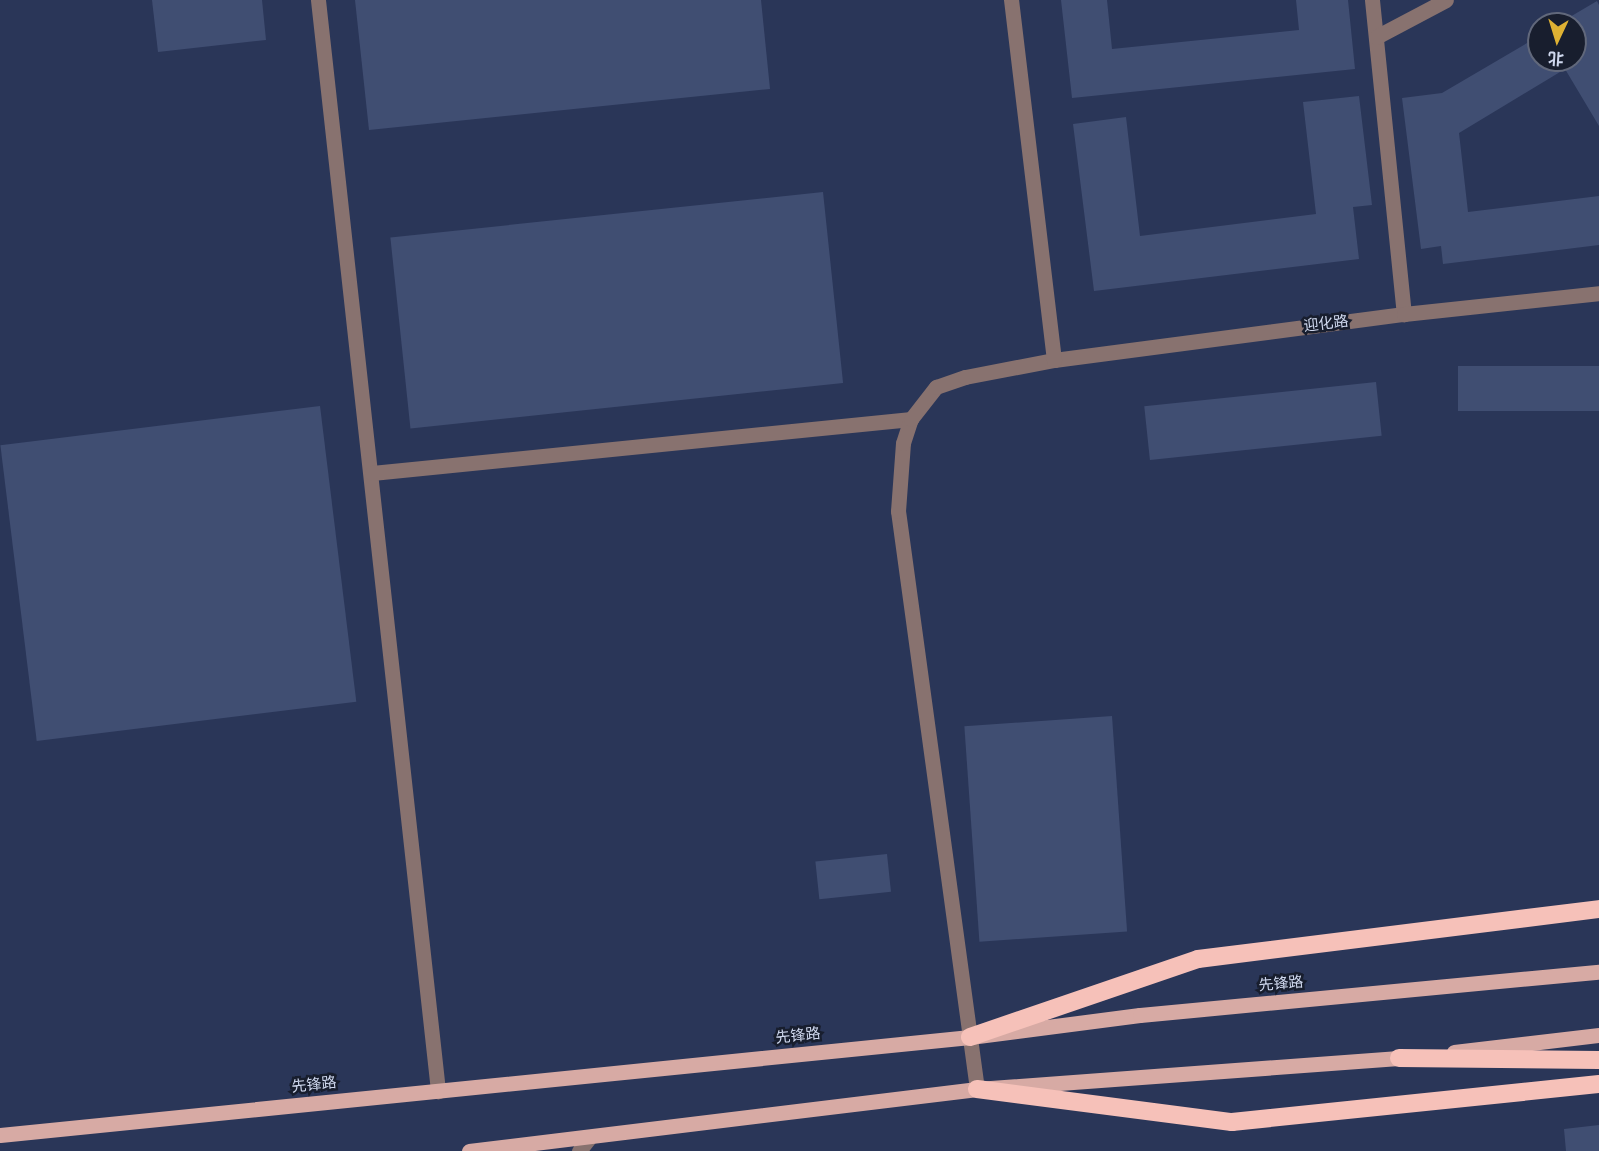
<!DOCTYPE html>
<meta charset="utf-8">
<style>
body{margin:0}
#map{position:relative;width:1599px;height:1151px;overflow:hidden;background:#2a3658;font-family:Raleway,"Noto Sans SC",sans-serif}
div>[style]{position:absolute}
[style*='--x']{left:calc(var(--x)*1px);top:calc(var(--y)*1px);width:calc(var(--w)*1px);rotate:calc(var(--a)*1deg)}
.building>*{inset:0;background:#404e72;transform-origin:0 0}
.minor>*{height:15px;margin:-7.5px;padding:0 7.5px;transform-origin:7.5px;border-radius:7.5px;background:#88726f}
.major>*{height:15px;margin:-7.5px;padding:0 7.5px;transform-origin:7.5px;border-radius:7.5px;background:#d7aaa4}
.highway>*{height:18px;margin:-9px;padding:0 9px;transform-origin:9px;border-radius:9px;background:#f6c1b9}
span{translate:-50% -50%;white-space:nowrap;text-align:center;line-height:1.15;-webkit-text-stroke:5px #181e2e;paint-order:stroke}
.street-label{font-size:15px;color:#cfd8ee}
.north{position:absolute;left:1527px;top:12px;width:60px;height:60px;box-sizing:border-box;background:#181e2e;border:2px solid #61687b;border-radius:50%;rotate:184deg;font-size:16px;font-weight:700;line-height:24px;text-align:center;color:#cfd8ee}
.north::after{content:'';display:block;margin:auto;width:21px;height:27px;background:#deb133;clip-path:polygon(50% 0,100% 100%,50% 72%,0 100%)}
</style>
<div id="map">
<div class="building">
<div style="clip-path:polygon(152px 0,262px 0,266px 40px,158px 52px)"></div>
<div style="clip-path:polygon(355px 0,761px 0,770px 89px,369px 130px)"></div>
<div style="clip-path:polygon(1061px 0,1107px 0,1112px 49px,1299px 30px,1296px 0,1348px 0,1355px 69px,1072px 98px)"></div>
<div style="clip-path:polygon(1597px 1px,1599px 5px,1599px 126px,1565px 69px,1459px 133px,1468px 212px,1599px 196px,1599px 245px,1443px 264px,1441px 246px,1421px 249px,1402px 98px,1442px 93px,1539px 36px,1539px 60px,1575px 60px,1575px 24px,1558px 24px)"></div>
<div style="clip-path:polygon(1359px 96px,1372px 205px,1353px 207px,1359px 259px,1094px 291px,1073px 124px,1126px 117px,1140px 236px,1316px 214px,1303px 102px)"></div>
<div style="left:823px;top:192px;width:192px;height:435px;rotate:84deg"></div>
<div style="left:1599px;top:366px;width:45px;height:141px;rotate:90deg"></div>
<div style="left:1376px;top:382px;width:54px;height:233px;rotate:84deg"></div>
<div style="left:320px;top:406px;width:298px;height:322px;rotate:83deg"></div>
<div style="left:1112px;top:716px;width:216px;height:148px;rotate:86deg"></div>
<div style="left:887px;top:854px;width:38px;height:72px;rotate:84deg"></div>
<div style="clip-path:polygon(1599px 1125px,1599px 1151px,1566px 1151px,1564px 1129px)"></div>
</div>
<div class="minor">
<div style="--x:318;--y:0;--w:1098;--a:83.72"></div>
<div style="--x:1372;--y:0;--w:316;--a:84.2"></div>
<div style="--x:1376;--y:37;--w:79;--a:-27.9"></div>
<div style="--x:1054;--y:360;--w:353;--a:-7.5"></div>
<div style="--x:1404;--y:314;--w:196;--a:-6.1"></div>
<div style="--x:372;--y:473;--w:542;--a:-5.72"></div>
<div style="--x:977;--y:1089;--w:583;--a:-97.78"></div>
<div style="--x:898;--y:511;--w:68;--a:-85.8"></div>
<div style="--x:903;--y:443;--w:25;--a:-72"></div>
<div style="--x:911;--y:419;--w:41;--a:-52"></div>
<div style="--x:936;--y:387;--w:31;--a:-19"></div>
<div style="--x:965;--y:377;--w:91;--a:-10.8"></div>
<div style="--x:1054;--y:360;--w:363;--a:-96.8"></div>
<div style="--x:579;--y:1151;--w:16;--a:-52"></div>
</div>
<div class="major">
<div style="--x:1454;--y:1052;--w:146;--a:-6.7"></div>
<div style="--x:0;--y:1135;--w:975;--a:-5.77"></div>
<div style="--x:970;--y:1037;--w:171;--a:-7.4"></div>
<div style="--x:1140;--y:1015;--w:461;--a:-5.4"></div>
<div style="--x:469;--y:1151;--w:512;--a:-6.96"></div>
<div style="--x:977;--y:1089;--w:433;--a:-4.2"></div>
</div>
<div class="highway">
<div style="--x:970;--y:1037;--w:241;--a:-18.9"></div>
<div style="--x:1198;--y:959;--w:404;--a:-7.1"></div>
<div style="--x:1399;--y:1058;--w:200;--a:0.6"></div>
<div style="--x:977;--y:1089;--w:257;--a:7.4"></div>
<div style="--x:1232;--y:1122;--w:369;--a:-5.9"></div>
</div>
<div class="street-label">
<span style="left:1326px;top:324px;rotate:-7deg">迎化路</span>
<span style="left:1281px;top:984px;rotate:-5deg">先锋路</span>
<span style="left:798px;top:1036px;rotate:-6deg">先锋路</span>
<span style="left:314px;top:1085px;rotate:-6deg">先锋路</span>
</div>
<div class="north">北</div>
</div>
